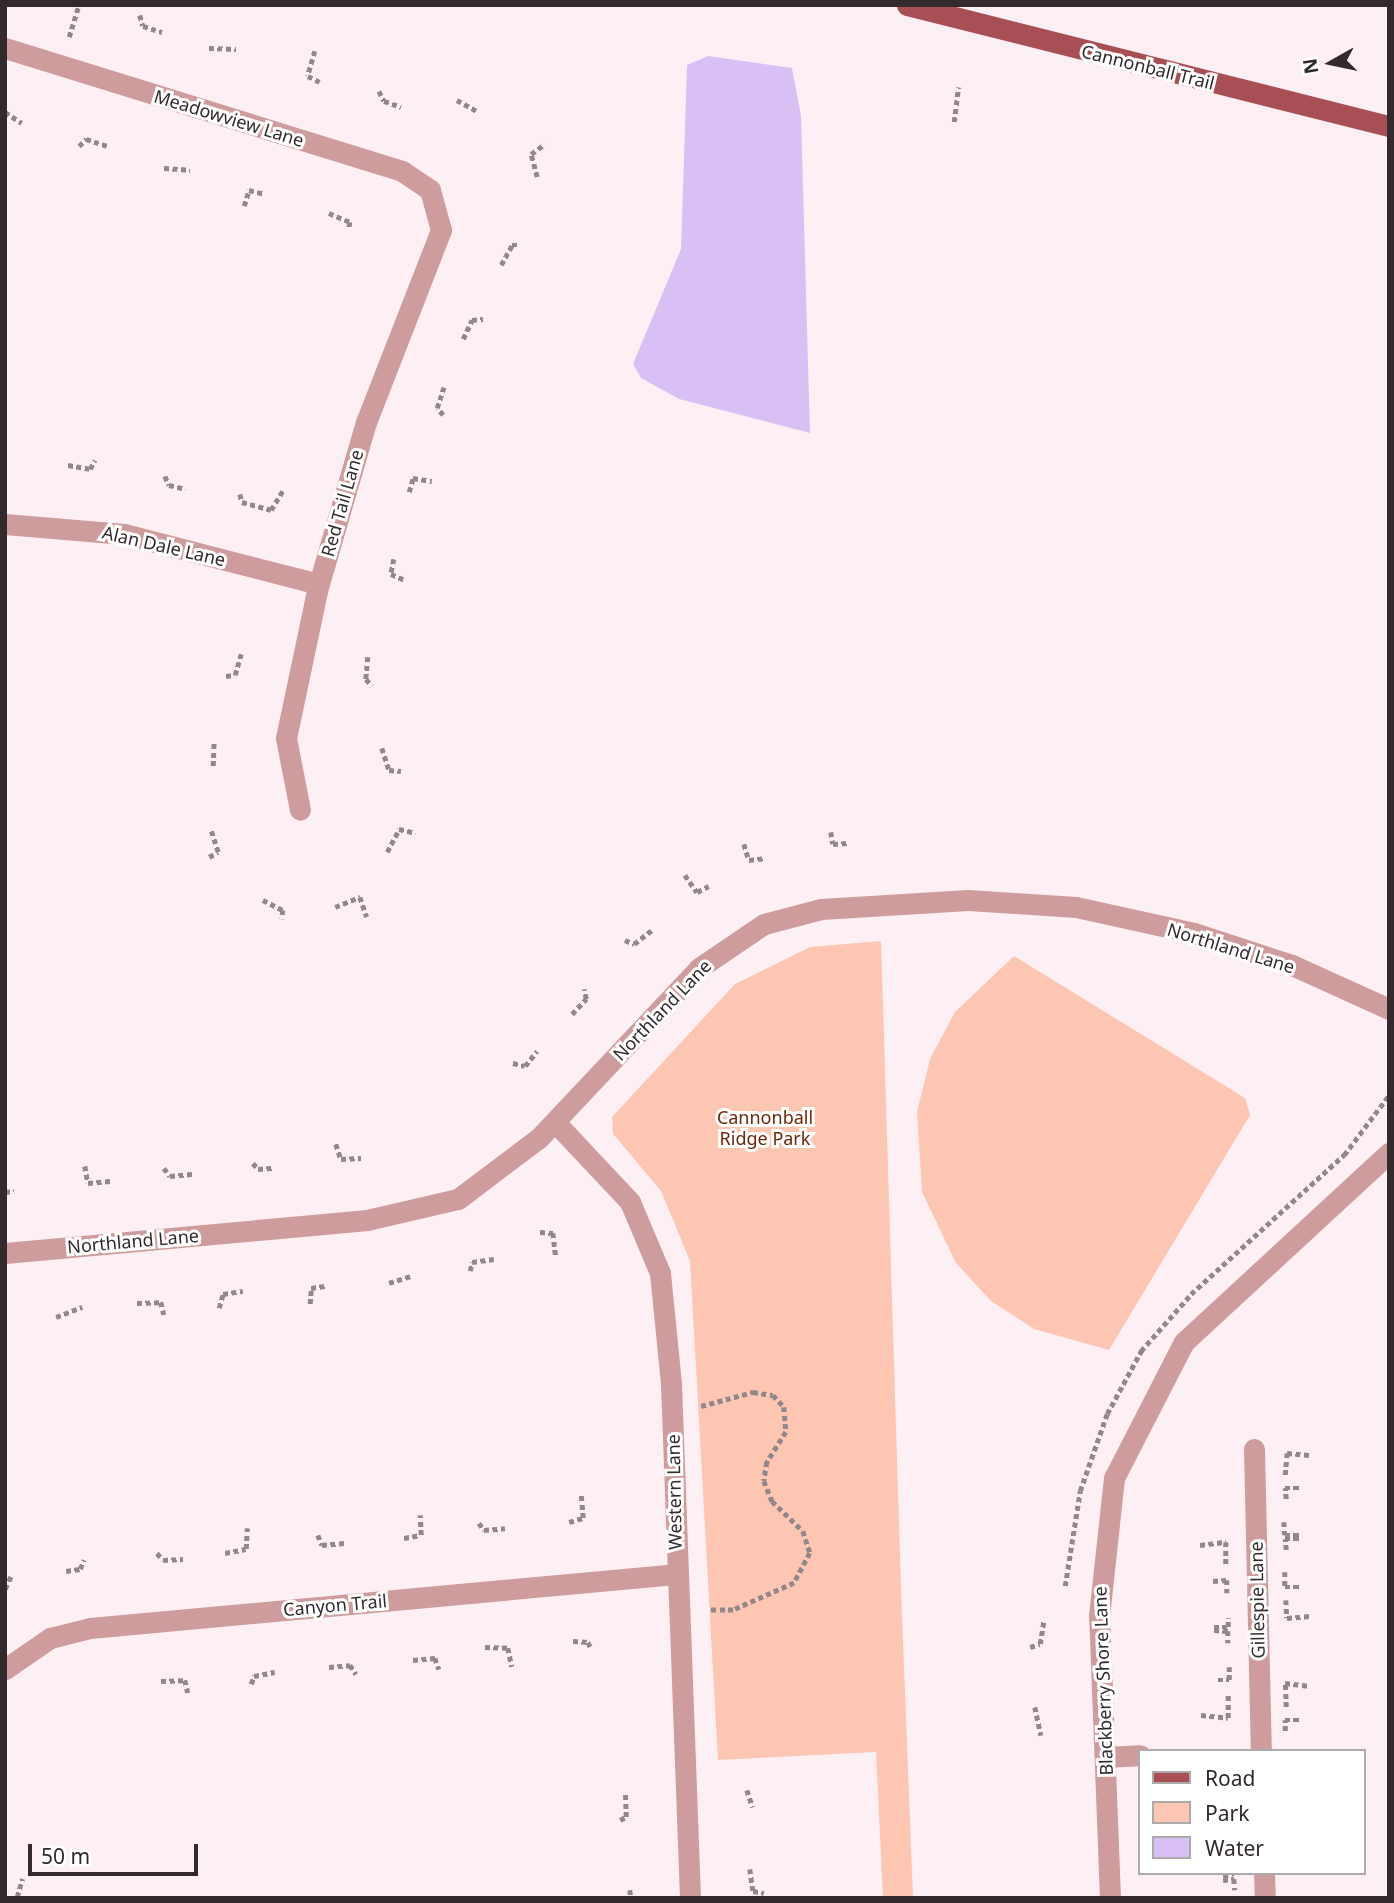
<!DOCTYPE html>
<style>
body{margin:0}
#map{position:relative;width:1394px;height:1903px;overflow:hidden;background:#fdf0f5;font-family:"Noto Sans",sans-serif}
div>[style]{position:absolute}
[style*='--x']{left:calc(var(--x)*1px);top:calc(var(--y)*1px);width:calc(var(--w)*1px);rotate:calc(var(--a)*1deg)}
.green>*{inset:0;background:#fcc6b3}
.water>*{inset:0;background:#d8c0f4}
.path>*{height:4.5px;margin-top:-2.25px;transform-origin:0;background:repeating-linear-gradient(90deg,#92878b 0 5px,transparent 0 8.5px)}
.minor>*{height:21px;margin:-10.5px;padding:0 10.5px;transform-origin:10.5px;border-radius:10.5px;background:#cf9c9d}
.major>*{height:21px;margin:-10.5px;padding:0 10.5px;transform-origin:10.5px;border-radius:10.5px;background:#a74f55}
span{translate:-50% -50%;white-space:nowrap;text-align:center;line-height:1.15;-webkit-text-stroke:6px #fff;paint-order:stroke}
.street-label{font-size:18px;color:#332a2d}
.park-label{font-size:18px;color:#6c2708}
.frame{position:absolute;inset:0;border:7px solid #332a2d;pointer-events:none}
.legend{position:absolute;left:1138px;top:1749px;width:228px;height:126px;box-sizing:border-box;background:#fff;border:2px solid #adaaab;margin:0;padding:9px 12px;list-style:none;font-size:21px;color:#332a2d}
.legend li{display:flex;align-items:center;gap:14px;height:35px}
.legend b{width:35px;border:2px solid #adaaab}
.north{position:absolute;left:1296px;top:28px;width:70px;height:70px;-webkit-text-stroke:5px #fff;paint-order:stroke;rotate:261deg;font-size:19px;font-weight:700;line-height:28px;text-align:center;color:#332a2d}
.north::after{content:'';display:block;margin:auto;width:24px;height:32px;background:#332a2d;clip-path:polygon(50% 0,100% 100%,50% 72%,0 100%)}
.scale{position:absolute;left:28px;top:1844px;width:170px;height:32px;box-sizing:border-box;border:4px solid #332a2d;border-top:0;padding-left:9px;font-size:21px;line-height:24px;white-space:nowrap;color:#332a2d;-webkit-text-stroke:5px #fff;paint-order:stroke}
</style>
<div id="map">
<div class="green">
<div style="clip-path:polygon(881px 941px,901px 1589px,913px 1898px,883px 1898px,876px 1752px,718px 1760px,690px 1261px,661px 1191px,613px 1134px,612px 1117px,735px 984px,810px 947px)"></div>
<div style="clip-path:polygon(1014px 956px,1245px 1098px,1250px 1115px,1109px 1350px,1034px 1329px,991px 1301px,956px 1263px,922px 1192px,917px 1112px,930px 1059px,955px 1012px)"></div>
</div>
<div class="water">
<div style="clip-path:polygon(708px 56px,792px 68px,801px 116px,810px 433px,679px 399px,641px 378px,633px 364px,681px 249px,687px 65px)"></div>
</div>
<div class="path">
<div style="--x:140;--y:15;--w:11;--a:75"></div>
<div style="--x:143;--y:26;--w:20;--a:18"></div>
<div style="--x:69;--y:37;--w:34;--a:-73"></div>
<div style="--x:209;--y:48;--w:27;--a:2"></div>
<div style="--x:315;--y:51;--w:26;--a:106"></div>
<div style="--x:308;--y:76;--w:13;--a:27"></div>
<div style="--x:379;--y:91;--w:11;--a:63"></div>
<div style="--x:384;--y:101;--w:18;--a:19"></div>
<div style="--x:457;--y:100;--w:25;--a:29"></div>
<div style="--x:5;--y:112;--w:20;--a:33"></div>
<div style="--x:954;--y:122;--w:35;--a:-83"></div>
<div style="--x:79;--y:146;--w:10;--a:-45"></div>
<div style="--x:86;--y:139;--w:23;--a:18"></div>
<div style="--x:164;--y:168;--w:26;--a:4"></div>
<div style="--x:537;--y:177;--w:24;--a:-105"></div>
<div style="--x:531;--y:154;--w:17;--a:-36"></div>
<div style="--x:244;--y:206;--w:17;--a:-73"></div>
<div style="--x:249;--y:190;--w:16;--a:14"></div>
<div style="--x:329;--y:213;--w:23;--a:23"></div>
<div style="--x:350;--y:222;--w:8;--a:97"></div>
<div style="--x:501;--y:265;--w:23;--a:-61"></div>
<div style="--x:512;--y:245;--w:8;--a:0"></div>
<div style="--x:463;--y:339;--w:21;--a:-65"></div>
<div style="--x:472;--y:320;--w:11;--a:-5"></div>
<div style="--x:443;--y:415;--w:9;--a:-131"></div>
<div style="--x:437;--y:408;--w:22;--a:-72"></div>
<div style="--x:68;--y:465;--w:22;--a:10"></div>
<div style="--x:90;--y:469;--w:10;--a:-61"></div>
<div style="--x:165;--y:476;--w:10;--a:66"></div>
<div style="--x:169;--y:485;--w:17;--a:13"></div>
<div style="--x:409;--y:492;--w:15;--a:-74"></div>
<div style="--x:413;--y:478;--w:19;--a:9"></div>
<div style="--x:240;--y:494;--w:8;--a:76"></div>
<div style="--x:242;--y:502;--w:30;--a:15"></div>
<div style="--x:271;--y:510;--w:23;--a:-59"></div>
<div style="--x:394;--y:559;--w:15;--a:101"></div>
<div style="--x:391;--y:574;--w:15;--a:23"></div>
<div style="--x:368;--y:657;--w:22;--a:95"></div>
<div style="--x:366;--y:679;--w:9;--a:49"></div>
<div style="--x:226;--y:676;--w:9;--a:-6"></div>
<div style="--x:235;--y:675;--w:22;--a:-74"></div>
<div style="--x:382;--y:748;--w:23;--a:72"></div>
<div style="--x:389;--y:770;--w:12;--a:5"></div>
<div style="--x:213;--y:766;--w:25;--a:-88"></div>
<div style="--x:831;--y:832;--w:12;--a:81"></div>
<div style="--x:833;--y:844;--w:14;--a:-4"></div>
<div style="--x:744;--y:844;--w:17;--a:73"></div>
<div style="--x:749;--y:860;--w:17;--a:-7"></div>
<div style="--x:387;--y:852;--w:26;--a:-62"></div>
<div style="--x:399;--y:829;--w:17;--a:13"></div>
<div style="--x:209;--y:857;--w:10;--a:-29"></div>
<div style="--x:218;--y:852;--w:23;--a:-108"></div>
<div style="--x:685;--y:875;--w:21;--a:55"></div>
<div style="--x:697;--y:892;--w:13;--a:-27"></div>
<div style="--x:263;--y:900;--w:22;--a:27"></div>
<div style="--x:283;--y:910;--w:9;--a:96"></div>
<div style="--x:335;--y:907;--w:27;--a:-22"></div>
<div style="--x:360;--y:897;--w:21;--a:71"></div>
<div style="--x:625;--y:940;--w:10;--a:24"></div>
<div style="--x:634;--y:944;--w:23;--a:-38"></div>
<div style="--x:572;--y:1014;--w:21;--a:-47"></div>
<div style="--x:586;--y:999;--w:10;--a:-101"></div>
<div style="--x:513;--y:1063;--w:12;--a:14"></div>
<div style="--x:525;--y:1066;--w:19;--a:-51"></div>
<div style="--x:336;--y:1144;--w:16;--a:72"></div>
<div style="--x:341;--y:1159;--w:20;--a:-3"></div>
<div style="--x:253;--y:1163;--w:8;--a:50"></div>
<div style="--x:258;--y:1169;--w:14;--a:-4"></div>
<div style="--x:85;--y:1166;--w:17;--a:80"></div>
<div style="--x:88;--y:1183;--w:25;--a:-5"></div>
<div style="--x:164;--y:1168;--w:10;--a:53"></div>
<div style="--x:170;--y:1176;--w:22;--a:-5"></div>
<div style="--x:5;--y:1192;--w:9;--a:-6"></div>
<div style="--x:540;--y:1232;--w:13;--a:4"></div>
<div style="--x:553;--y:1233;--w:24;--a:83"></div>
<div style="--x:470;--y:1271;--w:9;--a:-77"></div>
<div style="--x:472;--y:1262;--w:22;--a:-8"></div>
<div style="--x:389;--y:1283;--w:25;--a:-18"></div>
<div style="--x:137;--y:1303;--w:24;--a:-2"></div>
<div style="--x:161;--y:1302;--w:13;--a:77"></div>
<div style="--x:310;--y:1304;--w:16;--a:-86"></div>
<div style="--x:311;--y:1288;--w:14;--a:-8"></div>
<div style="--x:219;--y:1308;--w:15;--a:-74"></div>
<div style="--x:223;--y:1294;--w:20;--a:-9"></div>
<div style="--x:56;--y:1317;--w:28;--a:-21"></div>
<div style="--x:701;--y:1406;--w:54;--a:-15.1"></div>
<div style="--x:753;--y:1392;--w:20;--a:9"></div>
<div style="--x:773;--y:1395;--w:16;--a:47"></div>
<div style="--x:784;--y:1407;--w:25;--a:85"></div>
<div style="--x:786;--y:1432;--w:36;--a:122"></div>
<div style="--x:767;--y:1462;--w:19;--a:99"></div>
<div style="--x:764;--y:1481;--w:22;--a:68"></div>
<div style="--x:772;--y:1501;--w:43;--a:44.1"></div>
<div style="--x:803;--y:1531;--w:23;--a:72"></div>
<div style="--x:810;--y:1553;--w:34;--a:118"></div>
<div style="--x:794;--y:1583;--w:67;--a:156.1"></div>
<div style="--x:733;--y:1610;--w:23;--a:180"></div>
<div style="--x:1285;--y:1475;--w:22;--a:-85"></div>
<div style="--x:1287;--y:1453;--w:22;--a:5"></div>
<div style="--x:1286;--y:1499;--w:11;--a:-95"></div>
<div style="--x:1285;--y:1488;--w:14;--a:0"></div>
<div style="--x:569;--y:1522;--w:15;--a:-16"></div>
<div style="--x:583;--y:1518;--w:23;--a:-95"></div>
<div style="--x:1284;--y:1522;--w:13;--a:86"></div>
<div style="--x:1285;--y:1535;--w:15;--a:0"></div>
<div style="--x:479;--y:1523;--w:9;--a:54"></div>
<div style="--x:484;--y:1530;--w:21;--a:-5"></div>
<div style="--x:318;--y:1535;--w:11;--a:68"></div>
<div style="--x:322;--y:1545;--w:23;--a:-5"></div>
<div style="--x:404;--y:1538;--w:17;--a:-10"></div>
<div style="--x:421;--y:1535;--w:20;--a:-93"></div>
<div style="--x:1200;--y:1545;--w:26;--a:-7"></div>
<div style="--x:1226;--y:1542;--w:24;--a:90"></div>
<div style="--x:1286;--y:1550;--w:11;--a:-95"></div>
<div style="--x:1285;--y:1539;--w:15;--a:0"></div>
<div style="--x:157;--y:1553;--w:9;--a:49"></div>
<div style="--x:163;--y:1560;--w:20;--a:-3"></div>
<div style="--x:225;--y:1553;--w:21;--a:-11"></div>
<div style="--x:246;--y:1549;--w:21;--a:-87"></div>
<div style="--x:66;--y:1571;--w:14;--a:-8"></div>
<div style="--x:80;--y:1569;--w:10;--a:-66"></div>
<div style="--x:1285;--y:1572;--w:15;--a:90"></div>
<div style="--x:1285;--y:1587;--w:15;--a:0"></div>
<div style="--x:1213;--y:1581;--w:14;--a:-4"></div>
<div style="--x:1227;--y:1580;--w:13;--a:90"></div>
<div style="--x:1065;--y:1586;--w:96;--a:-81"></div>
<div style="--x:1080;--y:1491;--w:82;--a:-70.7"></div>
<div style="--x:1107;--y:1414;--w:72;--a:-61.6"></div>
<div style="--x:1141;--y:1351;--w:76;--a:-48.7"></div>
<div style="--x:1191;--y:1294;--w:207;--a:-42.3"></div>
<div style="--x:1344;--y:1155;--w:75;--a:-53.1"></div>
<div style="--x:5;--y:1589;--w:14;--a:-65"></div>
<div style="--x:1286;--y:1600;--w:18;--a:87"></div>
<div style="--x:1287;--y:1618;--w:23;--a:-5"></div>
<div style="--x:1214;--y:1627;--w:14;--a:0"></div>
<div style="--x:1228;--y:1627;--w:9;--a:-90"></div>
<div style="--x:1214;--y:1630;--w:14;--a:4"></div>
<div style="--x:1228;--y:1631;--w:12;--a:90"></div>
<div style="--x:573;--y:1641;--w:15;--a:4"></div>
<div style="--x:588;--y:1642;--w:7;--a:63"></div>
<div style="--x:485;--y:1647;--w:23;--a:2"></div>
<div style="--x:508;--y:1648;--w:19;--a:78"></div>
<div style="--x:1030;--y:1647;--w:10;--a:-17"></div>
<div style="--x:1040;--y:1644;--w:24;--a:-81"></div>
<div style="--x:413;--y:1660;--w:22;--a:-5"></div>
<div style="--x:435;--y:1658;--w:12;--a:70"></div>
<div style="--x:329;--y:1667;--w:21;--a:-5"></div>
<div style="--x:350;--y:1665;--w:11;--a:56"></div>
<div style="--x:1218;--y:1680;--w:11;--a:0"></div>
<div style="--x:1229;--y:1680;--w:13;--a:-90"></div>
<div style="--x:161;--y:1681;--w:24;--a:-2"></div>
<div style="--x:185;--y:1680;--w:13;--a:77"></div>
<div style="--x:251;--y:1684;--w:9;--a:-69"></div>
<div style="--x:254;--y:1676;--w:21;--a:-11"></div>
<div style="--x:1035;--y:1707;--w:29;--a:78"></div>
<div style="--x:1286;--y:1707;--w:24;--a:-92"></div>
<div style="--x:1285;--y:1683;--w:23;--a:7"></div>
<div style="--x:1201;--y:1715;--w:27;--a:6"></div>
<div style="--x:1228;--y:1718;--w:24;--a:-90"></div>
<div style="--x:1285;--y:1731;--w:11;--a:-90"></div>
<div style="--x:1285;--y:1720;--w:14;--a:0"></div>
<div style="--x:747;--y:1790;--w:18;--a:71"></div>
<div style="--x:620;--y:1820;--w:7;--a:-27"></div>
<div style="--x:626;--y:1817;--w:23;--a:-92"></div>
<div style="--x:750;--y:1869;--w:22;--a:82"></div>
<div style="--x:753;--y:1891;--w:11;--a:10"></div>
<div style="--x:1223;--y:1876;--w:11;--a:-15"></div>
<div style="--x:1223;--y:1880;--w:11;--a:-5"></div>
<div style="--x:1234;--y:1879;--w:11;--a:85"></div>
<div style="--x:630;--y:1890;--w:8;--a:83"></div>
<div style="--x:17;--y:1897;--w:19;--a:-74"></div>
</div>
<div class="minor">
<div style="--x:5;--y:48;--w:416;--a:17.2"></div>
<div style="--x:402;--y:171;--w:34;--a:34"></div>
<div style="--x:430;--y:190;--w:41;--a:74.6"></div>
<div style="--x:441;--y:230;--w:206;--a:111.3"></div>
<div style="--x:366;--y:422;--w:176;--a:106.2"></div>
<div style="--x:317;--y:591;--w:150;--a:101.9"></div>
<div style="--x:286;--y:738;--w:73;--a:79"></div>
<div style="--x:5;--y:524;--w:119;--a:4.8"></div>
<div style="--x:124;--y:534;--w:201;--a:14.4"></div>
<div style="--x:555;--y:1122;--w:110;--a:46.8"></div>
<div style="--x:630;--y:1202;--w:77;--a:67.1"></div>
<div style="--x:660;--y:1273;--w:112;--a:84.3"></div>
<div style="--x:671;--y:1384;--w:514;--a:87.88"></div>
<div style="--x:5;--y:1253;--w:364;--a:-5.2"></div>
<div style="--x:367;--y:1220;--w:93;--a:-13"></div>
<div style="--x:458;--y:1199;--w:101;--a:-37"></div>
<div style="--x:539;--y:1138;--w:233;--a:-46.7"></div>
<div style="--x:699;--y:968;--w:78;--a:-34.1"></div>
<div style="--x:764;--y:924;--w:59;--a:-14.7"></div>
<div style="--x:821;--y:909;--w:147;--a:-3.5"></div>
<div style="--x:968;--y:900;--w:108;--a:3.7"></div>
<div style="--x:1076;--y:907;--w:121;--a:12.4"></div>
<div style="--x:1194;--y:933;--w:103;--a:18.1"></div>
<div style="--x:1292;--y:965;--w:107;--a:24.4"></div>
<div style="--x:1254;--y:1449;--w:302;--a:88.7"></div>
<div style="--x:5;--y:1669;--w:55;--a:-34.6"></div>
<div style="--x:50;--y:1638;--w:41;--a:-14"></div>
<div style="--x:90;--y:1628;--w:588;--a:-5.26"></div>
<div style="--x:1105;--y:1757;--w:35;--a:-3"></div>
<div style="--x:1264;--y:1873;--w:25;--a:88"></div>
<div style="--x:1110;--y:1898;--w:282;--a:-92.2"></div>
<div style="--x:1099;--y:1616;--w:139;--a:-83.8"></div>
<div style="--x:1114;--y:1478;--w:153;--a:-62.8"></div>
<div style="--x:1184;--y:1342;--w:279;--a:-42.7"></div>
</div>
<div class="major">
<div style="--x:907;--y:5;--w:497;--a:14.1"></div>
</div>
<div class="street-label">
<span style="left:1148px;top:67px;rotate:14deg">Cannonball Trail</span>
<span style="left:229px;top:118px;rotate:17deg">Meadowview Lane</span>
<span style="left:342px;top:503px;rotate:-74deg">Red Tail Lane</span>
<span style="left:164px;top:546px;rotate:13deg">Alan Dale Lane</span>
<span style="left:1231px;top:948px;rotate:17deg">Northland Lane</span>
<span style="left:662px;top:1010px;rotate:-46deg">Northland Lane</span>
<span style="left:133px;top:1241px;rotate:-5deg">Northland Lane</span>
<span style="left:674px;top:1492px;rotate:-91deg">Western Lane</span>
<span style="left:1257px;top:1600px;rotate:-91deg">Gillespie Lane</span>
<span style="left:335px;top:1605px;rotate:-5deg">Canyon Trail</span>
<span style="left:1103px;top:1681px;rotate:-92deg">Blackberry Shore Lane</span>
</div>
<div class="park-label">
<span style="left:765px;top:1128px">Cannonball<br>Ridge Park</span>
</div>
<div class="frame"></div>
<ul class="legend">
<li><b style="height:9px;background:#a74f55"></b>Road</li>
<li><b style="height:19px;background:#fcc6b3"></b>Park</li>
<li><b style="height:19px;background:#d8c0f4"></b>Water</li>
</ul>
<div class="north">N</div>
<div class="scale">50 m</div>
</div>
